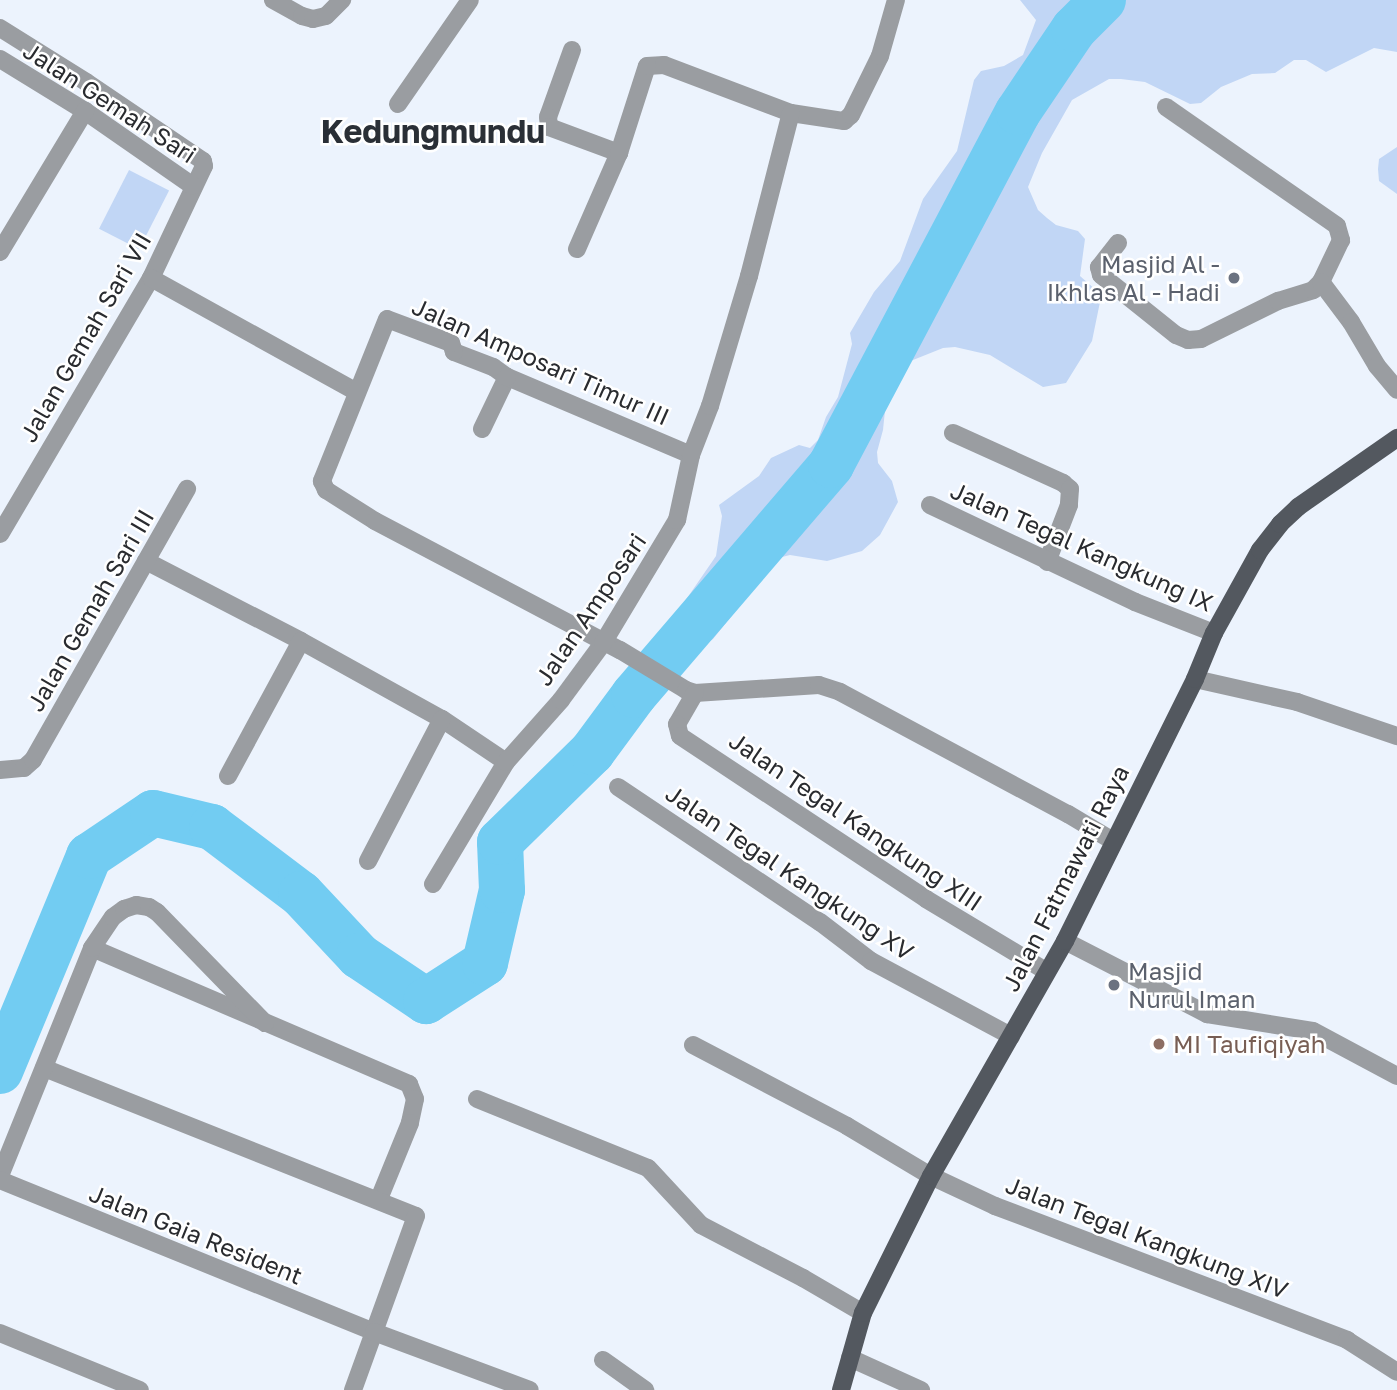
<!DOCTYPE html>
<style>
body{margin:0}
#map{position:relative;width:1397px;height:1390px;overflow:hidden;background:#ecf3fd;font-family:"Golos Text",sans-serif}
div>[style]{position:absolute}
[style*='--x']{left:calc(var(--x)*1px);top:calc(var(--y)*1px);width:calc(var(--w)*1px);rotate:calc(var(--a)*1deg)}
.green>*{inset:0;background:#c1d6f5;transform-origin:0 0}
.river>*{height:46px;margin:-23px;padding:0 23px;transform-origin:23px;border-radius:23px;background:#72ccf2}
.street>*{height:18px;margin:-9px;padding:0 9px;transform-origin:9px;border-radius:9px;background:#9a9da1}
.primary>*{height:18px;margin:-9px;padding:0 9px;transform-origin:9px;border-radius:9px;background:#53585f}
.dots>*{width:19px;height:19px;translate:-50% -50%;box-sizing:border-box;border:4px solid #fff;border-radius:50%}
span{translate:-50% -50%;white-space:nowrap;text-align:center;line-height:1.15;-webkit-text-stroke:5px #fff;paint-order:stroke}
.street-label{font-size:24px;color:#292b2f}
.worship-label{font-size:24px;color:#5b616d}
.right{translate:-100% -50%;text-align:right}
.left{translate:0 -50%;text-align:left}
.education-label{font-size:24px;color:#785e54}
.district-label{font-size:32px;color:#2a2f36;font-weight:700}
</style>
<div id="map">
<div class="green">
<div style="clip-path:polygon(1020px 0,1397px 0,1397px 52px,1374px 48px,1326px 72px,1306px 60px,1294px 60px,1275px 73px,1252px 74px,1221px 87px,1201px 103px,1190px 104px,1145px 82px,1121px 79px,1109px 79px,1072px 100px,1042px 153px,1028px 187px,1038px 210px,1047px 218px,1056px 225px,1078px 231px,1085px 239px,1080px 276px,1097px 291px,1100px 302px,1092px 341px,1066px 383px,1043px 387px,990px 355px,955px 347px,943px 348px,908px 362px,891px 380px,887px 391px,883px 430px,877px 452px,878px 463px,892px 481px,898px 502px,880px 535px,862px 551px,827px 561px,790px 555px,778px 558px,713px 639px,695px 652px,666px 645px,663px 633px,716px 556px,722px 516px,719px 505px,759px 476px,771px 458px,799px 445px,810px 448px,818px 440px,826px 417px,838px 397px,852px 344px,850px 333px,874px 292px,900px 261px,923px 199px,957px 151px,974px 80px,981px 71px,1004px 66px,1023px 55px,1036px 20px)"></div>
<div style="clip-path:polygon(1397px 147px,1397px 194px,1379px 181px,1378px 169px,1379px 159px)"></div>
<div style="left:129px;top:170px;width:45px;height:66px;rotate:27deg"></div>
</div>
<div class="river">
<div style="--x:0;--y:1071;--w:233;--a:-67.5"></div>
<div style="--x:89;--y:856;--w:77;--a:-33.9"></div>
<div style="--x:153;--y:813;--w:61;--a:13.3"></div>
<div style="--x:212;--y:827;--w:111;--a:37"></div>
<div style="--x:301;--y:894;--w:85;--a:46.9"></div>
<div style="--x:359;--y:956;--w:81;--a:33.9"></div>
<div style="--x:426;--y:1001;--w:70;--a:-32.8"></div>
<div style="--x:485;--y:963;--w:75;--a:-76.9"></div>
<div style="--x:502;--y:890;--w:48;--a:-92.4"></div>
<div style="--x:500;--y:842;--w:129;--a:-44.4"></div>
<div style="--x:592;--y:752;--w:71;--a:-53.6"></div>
<div style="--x:634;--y:695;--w:303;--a:-49.4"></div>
<div style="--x:831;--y:465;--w:399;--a:-62.1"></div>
<div style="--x:1018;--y:112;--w:100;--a:-56"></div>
<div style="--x:1074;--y:29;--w:41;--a:-45"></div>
</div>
<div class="street">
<div style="--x:273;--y:0;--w:33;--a:29"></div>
<div style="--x:302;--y:16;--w:11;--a:15"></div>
<div style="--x:313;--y:19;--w:13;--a:-13"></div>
<div style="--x:326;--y:16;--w:23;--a:-45"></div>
<div style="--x:0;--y:28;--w:102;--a:32.1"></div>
<div style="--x:86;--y:82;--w:141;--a:34"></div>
<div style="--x:203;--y:161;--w:5;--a:79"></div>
<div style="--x:204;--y:166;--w:124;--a:115.3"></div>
<div style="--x:151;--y:278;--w:297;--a:120.5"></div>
<div style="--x:572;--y:50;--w:71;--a:109.7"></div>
<div style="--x:548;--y:117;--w:10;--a:84"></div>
<div style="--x:549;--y:127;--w:75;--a:20.4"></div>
<div style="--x:0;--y:59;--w:100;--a:31.5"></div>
<div style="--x:85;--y:111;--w:131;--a:34.8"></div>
<div style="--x:398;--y:104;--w:126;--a:-55.3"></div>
<div style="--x:1166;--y:107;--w:208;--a:34.8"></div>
<div style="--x:1337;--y:226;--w:15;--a:74"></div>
<div style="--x:1341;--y:240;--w:47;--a:115.5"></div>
<div style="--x:1118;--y:243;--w:31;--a:128"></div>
<div style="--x:1099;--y:267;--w:8;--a:76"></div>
<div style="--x:1101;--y:275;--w:96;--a:38.7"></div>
<div style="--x:1176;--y:335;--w:13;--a:23"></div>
<div style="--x:1188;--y:340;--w:13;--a:-4"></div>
<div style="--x:1201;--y:339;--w:86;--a:-26.3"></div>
<div style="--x:1278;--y:301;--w:37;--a:-17"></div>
<div style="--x:1313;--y:290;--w:11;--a:-45"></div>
<div style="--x:1321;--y:282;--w:50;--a:53.1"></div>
<div style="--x:1351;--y:322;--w:51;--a:59.4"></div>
<div style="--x:1377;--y:366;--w:31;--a:50"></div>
<div style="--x:577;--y:249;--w:105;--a:-66.4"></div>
<div style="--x:619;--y:153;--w:91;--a:-72.2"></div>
<div style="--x:647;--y:66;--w:17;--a:-3"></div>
<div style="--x:664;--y:65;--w:136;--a:20.7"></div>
<div style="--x:791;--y:113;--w:54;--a:8.6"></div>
<div style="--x:844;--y:121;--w:9;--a:-41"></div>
<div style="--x:851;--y:115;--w:66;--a:-63.8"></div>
<div style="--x:880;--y:56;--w:58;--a:-74.1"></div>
<div style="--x:0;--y:252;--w:165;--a:-58.9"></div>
<div style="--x:151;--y:278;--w:235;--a:29"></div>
<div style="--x:482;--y:429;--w:58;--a:-64.3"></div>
<div style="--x:953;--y:433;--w:121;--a:24.4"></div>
<div style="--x:1063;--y:483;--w:9;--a:41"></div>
<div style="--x:1070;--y:489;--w:16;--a:94"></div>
<div style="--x:1069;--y:505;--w:61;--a:111.1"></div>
<div style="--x:691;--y:455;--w:200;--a:-157"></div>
<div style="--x:507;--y:377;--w:17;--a:-144"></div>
<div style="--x:493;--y:367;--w:42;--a:-159"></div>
<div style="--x:454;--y:352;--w:9;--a:-108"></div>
<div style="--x:451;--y:343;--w:68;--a:-159.4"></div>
<div style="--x:387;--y:319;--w:175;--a:111.9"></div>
<div style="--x:322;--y:481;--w:10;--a:66"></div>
<div style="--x:326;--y:490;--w:58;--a:32.3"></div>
<div style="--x:375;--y:521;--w:277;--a:27.8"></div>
<div style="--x:620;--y:650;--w:77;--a:31.2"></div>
<div style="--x:686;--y:690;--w:9;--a:18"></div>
<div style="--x:695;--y:693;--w:124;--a:-3.7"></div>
<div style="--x:819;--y:685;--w:22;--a:18"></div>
<div style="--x:840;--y:692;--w:259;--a:28.2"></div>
<div style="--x:1068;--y:814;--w:52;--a:31"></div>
<div style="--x:930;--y:505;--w:227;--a:25.3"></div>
<div style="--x:1135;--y:602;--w:85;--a:21.4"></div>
<div style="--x:146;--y:561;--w:174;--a:27.3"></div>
<div style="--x:301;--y:641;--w:161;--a:29"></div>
<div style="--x:442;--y:719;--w:77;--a:33.9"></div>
<div style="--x:1195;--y:679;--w:105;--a:12.7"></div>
<div style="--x:1297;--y:702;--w:106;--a:18.8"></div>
<div style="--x:695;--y:693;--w:36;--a:120"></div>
<div style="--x:677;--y:724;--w:12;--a:76"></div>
<div style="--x:680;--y:736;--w:295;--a:33.5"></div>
<div style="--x:926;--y:899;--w:140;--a:31"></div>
<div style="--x:0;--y:770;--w:24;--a:-5"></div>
<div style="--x:24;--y:768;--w:12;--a:-42"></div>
<div style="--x:33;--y:760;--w:312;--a:-60.4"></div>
<div style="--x:228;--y:776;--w:153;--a:-61.6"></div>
<div style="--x:618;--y:787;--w:243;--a:33.8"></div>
<div style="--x:820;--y:922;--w:64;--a:37.4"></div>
<div style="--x:871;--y:961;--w:159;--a:28.2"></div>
<div style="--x:368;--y:861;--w:160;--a:-62.5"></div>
<div style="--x:433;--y:884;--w:142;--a:-59.1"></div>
<div style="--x:506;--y:762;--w:83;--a:-48.4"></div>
<div style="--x:561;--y:700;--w:71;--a:-53.6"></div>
<div style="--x:603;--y:643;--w:144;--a:-59"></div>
<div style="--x:677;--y:520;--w:66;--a:-77.8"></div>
<div style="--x:691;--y:455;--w:53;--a:-68.8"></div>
<div style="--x:710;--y:406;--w:136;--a:-73.3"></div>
<div style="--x:749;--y:276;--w:168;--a:-75.6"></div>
<div style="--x:1065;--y:941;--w:160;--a:27.2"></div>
<div style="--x:1207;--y:1014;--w:107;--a:9.1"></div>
<div style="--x:1313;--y:1031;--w:95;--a:28.2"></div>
<div style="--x:92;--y:948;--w:345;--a:23.2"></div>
<div style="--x:409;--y:1084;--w:16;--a:68"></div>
<div style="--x:415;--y:1099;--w:25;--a:102"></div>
<div style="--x:410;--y:1123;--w:82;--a:112.2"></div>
<div style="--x:693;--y:1045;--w:174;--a:27.7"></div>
<div style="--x:847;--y:1126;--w:98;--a:30.8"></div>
<div style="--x:931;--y:1176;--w:71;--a:25.1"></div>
<div style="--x:995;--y:1206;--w:377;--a:20.8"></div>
<div style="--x:1347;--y:1340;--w:59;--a:32.6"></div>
<div style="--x:44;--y:1068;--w:400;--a:21.7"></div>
<div style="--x:416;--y:1216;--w:185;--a:109.9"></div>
<div style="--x:477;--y:1099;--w:184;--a:22"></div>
<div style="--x:648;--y:1168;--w:78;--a:47.1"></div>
<div style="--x:701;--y:1225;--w:115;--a:27.5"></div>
<div style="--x:803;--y:1278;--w:69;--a:30.3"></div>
<div style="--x:0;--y:1176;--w:246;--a:-68"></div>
<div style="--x:92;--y:948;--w:37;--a:-56"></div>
<div style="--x:113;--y:917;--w:14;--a:-36"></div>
<div style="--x:124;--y:909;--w:13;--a:-18"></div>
<div style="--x:136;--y:905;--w:13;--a:9"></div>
<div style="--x:149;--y:907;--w:9;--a:32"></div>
<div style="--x:157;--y:912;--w:155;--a:45.8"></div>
<div style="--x:0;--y:1180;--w:404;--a:22.1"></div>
<div style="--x:374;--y:1332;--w:166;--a:20.4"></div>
<div style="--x:0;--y:1333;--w:151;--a:22.2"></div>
<div style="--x:850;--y:1358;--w:78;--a:24.3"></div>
<div style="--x:603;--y:1360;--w:52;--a:35.5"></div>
</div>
<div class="primary">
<div style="--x:841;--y:1390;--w:80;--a:-74.1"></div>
<div style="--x:863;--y:1313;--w:153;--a:-63.6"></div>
<div style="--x:931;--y:1176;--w:271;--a:-60.3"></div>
<div style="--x:1065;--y:941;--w:292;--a:-63.6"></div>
<div style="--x:1195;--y:679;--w:50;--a:-67.6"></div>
<div style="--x:1214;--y:633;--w:95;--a:-61"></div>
<div style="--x:1260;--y:550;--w:33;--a:-52"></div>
<div style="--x:1280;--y:524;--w:25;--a:-43"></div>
<div style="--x:1298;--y:507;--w:121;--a:-34.9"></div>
</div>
<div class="dots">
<div style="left:1234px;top:278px;background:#6b7280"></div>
<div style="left:1114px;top:985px;background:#6b7280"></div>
<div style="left:1159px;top:1044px;background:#8d6e63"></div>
</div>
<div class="street-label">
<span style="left:110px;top:102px;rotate:33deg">Jalan Gemah Sari</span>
<span style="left:85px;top:337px;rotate:-60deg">Jalan Gemah Sari VII</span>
<span style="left:541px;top:361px;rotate:24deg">Jalan Amposari Timur III</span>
<span style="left:1082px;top:546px;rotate:24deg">Jalan Tegal Kangkung IX</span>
<span style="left:590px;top:609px;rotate:-56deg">Jalan Amposari</span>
<span style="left:90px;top:610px;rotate:-60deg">Jalan Gemah Sari III</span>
<span style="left:856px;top:821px;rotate:34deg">Jalan Tegal Kangkung XIII</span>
<span style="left:790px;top:872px;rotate:34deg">Jalan Tegal Kangkung XV</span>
<span style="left:1065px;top:878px;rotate:-63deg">Jalan Fatmawati Raya</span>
<span style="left:196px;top:1234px;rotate:22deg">Jalan Gaia Resident</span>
<span style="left:1147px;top:1237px;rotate:21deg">Jalan Tegal Kangkung XIV</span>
</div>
<div class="worship-label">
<span class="right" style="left:1220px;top:278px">Masjid Al -<br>Ikhlas Al - Hadi</span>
<span class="left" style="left:1128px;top:985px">Masjid<br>Nurul Iman</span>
</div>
<div class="education-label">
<span class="left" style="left:1173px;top:1044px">MI Taufiqiyah</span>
</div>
<div class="district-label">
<span style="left:433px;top:131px">Kedungmundu</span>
</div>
</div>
